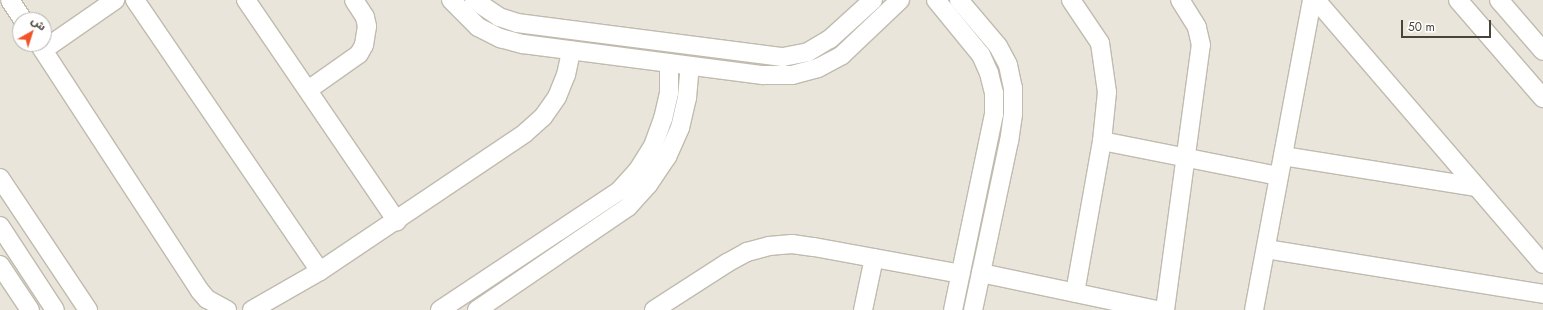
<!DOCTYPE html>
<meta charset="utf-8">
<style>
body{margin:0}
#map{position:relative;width:1543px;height:310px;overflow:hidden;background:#f5f3ec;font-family:Jost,"Noto Sans Arabic",sans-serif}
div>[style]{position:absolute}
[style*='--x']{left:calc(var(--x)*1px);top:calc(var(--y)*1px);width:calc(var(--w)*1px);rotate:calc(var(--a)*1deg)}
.residential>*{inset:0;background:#e9e5da}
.roads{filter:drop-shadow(1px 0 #c0bbae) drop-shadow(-1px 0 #c0bbae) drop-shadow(0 1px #c0bbae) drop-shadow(0 -1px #c0bbae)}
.minor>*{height:18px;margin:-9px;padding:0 9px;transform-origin:9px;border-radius:9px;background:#fff}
span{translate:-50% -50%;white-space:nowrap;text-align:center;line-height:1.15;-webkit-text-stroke:3.5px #fff;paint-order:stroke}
.north{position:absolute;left:12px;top:12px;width:40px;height:40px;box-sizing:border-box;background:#fff;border:1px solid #b6b4b0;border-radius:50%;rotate:39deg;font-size:11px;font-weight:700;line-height:16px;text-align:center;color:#494439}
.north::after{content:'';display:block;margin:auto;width:14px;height:18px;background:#f05428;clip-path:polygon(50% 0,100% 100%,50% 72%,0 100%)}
.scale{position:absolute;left:1401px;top:20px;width:90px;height:18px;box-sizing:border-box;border:2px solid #494439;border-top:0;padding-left:5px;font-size:12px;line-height:14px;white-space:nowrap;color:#494439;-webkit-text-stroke:3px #fff;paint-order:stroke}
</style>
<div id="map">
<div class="residential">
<div style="clip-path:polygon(evenodd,0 0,1543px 0,1543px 310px,0 310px,0 0,20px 20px,44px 20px,44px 44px,20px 44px,20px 20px)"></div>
</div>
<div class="roads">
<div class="minor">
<div style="--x:10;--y:0;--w:24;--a:57"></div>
<div style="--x:135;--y:0;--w:328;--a:55.7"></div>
<div style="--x:246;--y:0;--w:268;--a:55.7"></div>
<div style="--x:451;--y:0;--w:38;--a:45"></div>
<div style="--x:478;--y:27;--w:25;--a:27"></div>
<div style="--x:500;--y:38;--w:24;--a:15"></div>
<div style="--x:523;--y:44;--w:242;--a:7.4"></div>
<div style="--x:763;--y:75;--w:29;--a:0"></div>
<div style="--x:792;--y:75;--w:27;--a:-15"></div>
<div style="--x:818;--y:68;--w:27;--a:-28"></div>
<div style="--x:842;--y:55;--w:80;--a:-43.5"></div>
<div style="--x:474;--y:0;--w:30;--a:34"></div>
<div style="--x:499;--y:17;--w:19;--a:18"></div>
<div style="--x:517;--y:23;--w:268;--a:7.3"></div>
<div style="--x:783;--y:57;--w:25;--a:-11"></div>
<div style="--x:808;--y:52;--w:26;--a:-31"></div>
<div style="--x:830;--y:39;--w:58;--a:-42.2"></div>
<div style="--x:936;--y:0;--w:71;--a:50.7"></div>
<div style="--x:981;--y:55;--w:20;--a:66"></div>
<div style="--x:989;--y:73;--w:21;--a:76"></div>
<div style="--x:994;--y:93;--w:21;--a:90"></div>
<div style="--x:994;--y:114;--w:200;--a:101.8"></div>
<div style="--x:959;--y:0;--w:60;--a:49.7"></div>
<div style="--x:998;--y:46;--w:21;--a:62"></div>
<div style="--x:1008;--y:65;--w:24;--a:78"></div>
<div style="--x:1013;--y:88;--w:26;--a:90"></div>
<div style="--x:1013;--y:114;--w:27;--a:98"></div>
<div style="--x:1009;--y:141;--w:173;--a:102"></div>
<div style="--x:1071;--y:0;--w:52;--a:56"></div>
<div style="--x:1100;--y:43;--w:49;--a:81.9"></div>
<div style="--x:1107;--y:92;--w:49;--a:95.8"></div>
<div style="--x:1102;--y:141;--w:154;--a:100.1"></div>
<div style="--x:1316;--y:0;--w:348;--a:49.3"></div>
<div style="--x:1458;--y:0;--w:130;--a:49.1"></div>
<div style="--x:1499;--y:0;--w:67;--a:49.2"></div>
<div style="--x:39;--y:44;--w:295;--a:56.9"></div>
<div style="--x:200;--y:291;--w:11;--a:49"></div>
<div style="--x:207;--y:299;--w:23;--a:29"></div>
<div style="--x:43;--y:50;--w:88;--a:-34.8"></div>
<div style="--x:308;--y:90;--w:62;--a:-35.2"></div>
<div style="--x:359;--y:54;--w:10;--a:-61"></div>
<div style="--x:364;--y:45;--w:19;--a:-81"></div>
<div style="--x:367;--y:26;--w:9;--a:-103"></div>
<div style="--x:365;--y:17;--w:20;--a:-123"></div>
<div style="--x:1102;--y:141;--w:180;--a:11.2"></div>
<div style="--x:1283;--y:156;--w:196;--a:9.1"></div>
<div style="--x:0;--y:178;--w:159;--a:56.3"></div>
<div style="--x:0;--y:226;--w:100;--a:56.8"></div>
<div style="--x:1266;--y:249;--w:281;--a:9.2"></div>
<div style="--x:0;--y:265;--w:54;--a:56.3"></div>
<div style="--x:981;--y:273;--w:179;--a:11.9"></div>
<div style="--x:252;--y:310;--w:78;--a:-29.8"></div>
<div style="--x:320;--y:271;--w:247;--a:-33.9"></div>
<div style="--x:525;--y:133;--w:24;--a:-42"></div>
<div style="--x:543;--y:117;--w:24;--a:-55"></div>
<div style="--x:557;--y:97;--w:24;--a:-68"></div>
<div style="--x:566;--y:75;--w:25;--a:-78"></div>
<div style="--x:440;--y:310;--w:215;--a:-33.6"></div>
<div style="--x:619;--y:191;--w:28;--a:-48"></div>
<div style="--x:638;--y:170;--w:28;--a:-58"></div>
<div style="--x:653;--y:146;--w:29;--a:-70"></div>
<div style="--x:663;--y:119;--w:28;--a:-77"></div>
<div style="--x:669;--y:92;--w:29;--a:-90"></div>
<div style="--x:477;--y:310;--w:183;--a:-34.3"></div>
<div style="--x:628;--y:207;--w:30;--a:-48"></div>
<div style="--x:648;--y:185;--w:34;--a:-56"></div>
<div style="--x:667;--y:157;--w:32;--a:-66"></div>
<div style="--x:680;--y:128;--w:31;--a:-77"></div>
<div style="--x:687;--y:98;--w:32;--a:-85"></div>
<div style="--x:654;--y:310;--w:87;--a:-32.8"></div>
<div style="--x:727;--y:263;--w:23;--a:-29"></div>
<div style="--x:747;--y:252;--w:23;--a:-15"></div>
<div style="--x:769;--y:246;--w:23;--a:-5"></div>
<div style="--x:792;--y:244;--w:22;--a:8"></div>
<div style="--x:814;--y:247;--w:149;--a:10.4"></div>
<div style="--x:863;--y:310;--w:53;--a:-78.1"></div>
<div style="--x:1165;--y:310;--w:267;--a:-82.3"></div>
<div style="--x:1201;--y:45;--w:18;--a:-103"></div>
<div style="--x:1197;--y:27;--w:32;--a:-122"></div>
<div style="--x:1254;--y:310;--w:315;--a:-79.4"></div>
</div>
</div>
<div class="north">ش</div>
<div class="scale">50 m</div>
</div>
